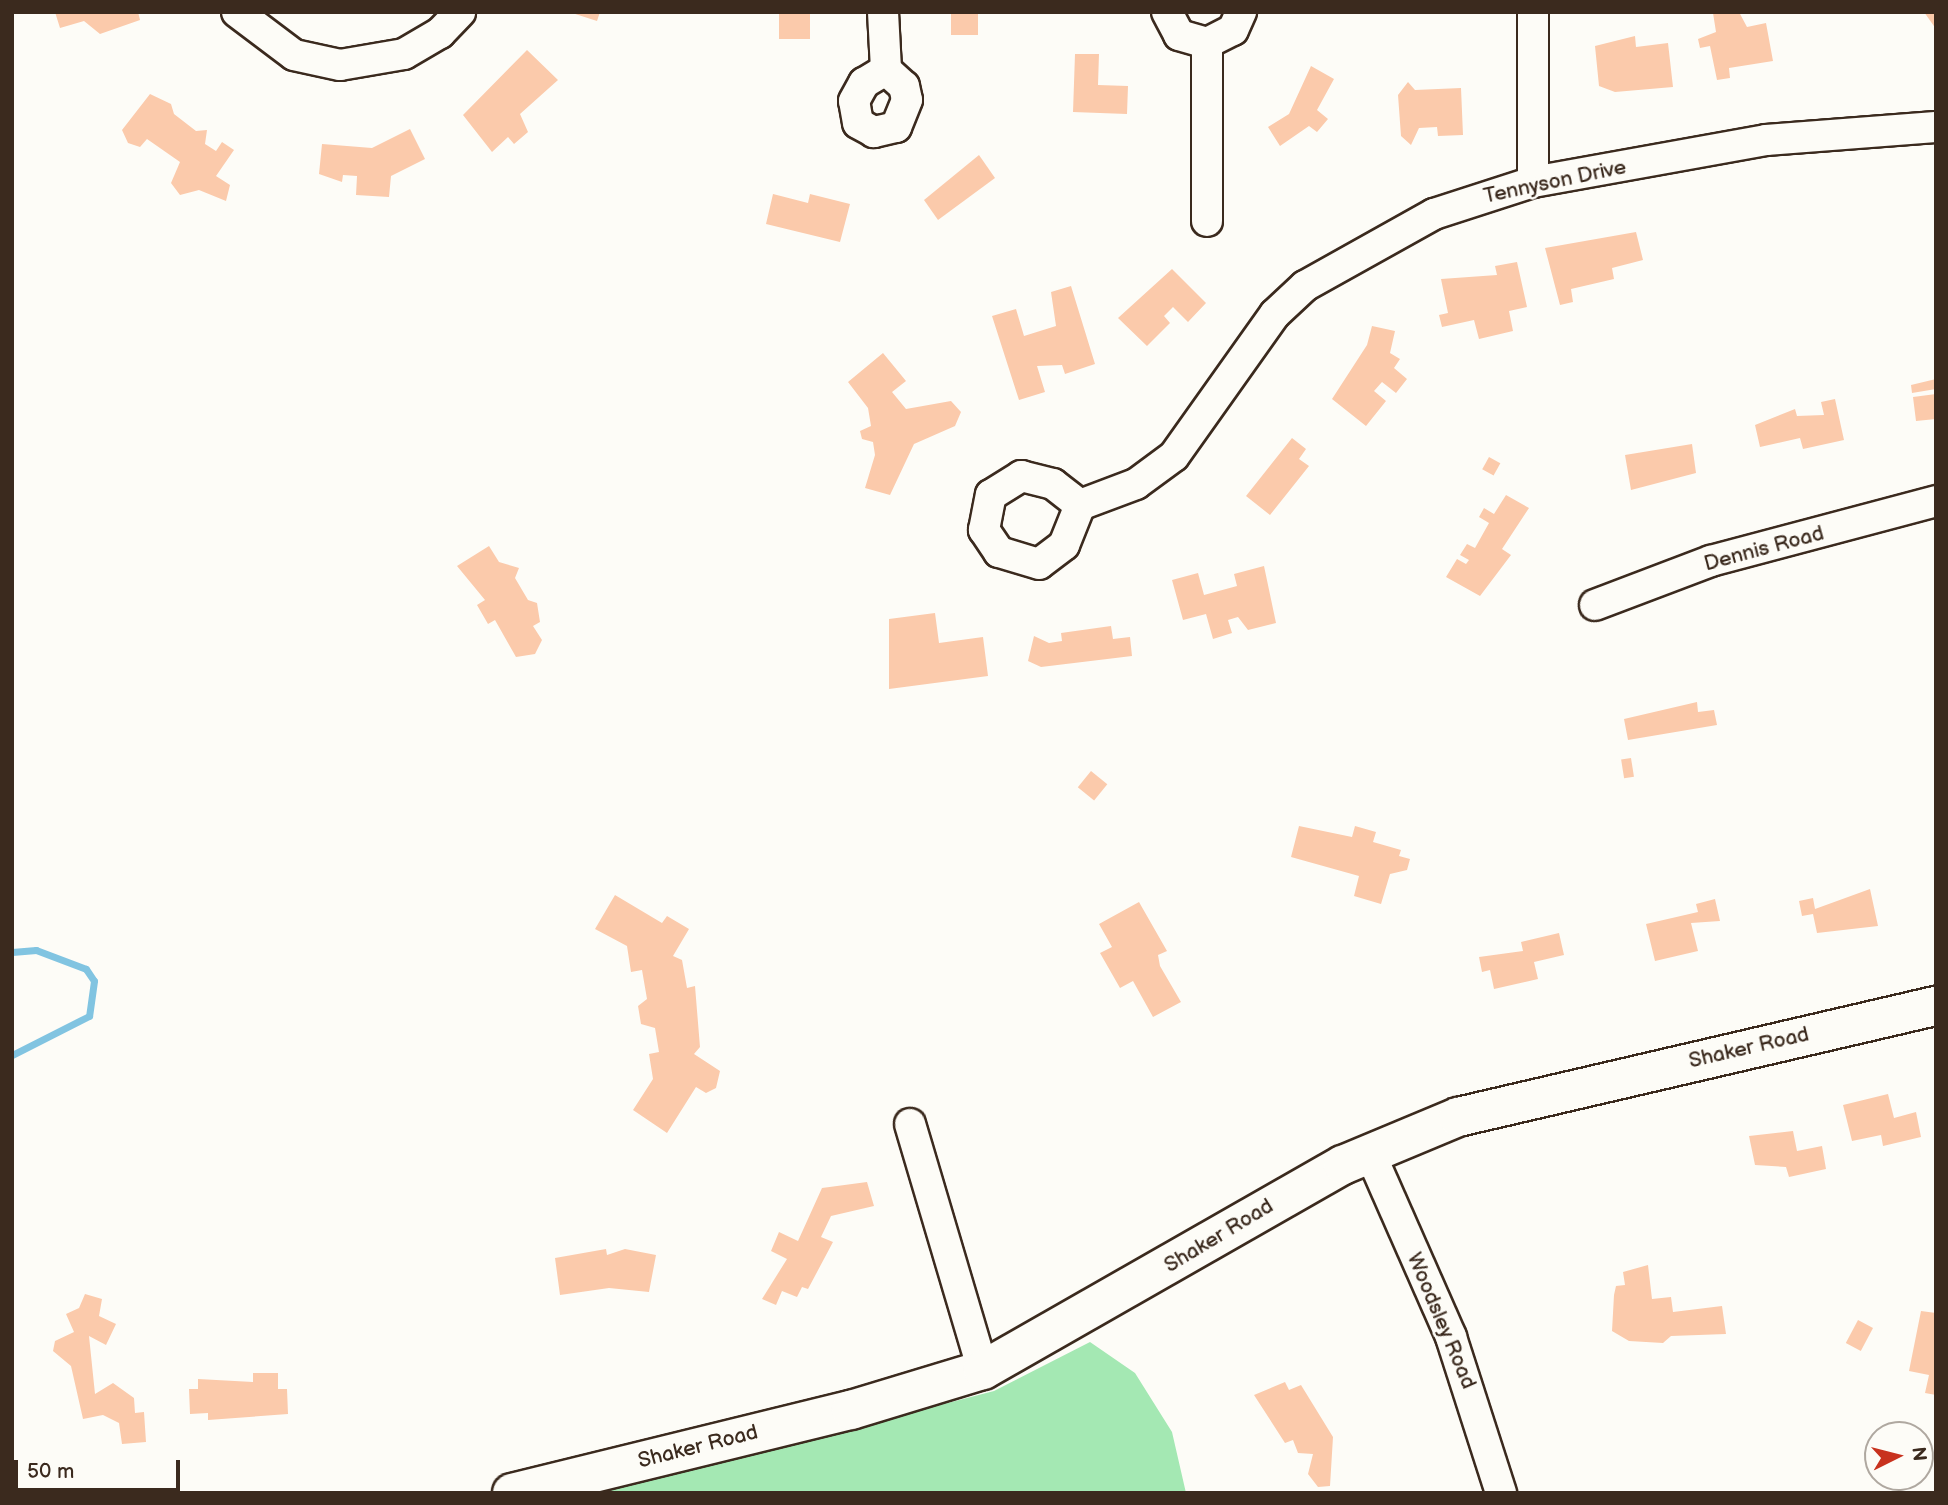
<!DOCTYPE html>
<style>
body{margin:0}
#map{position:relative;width:1948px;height:1505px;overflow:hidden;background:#fdfcf7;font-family:"Balsamiq Sans",sans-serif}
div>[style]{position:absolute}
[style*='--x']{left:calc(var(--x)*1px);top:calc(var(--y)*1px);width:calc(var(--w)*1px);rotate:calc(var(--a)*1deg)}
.green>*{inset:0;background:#a4e8b3}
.stream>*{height:7px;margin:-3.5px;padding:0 3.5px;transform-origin:3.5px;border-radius:3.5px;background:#81c4e1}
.building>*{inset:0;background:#fbcaab;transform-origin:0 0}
.roads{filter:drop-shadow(2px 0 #3b2a1e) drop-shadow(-2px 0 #3b2a1e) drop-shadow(0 2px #3b2a1e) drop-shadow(0 -2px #3b2a1e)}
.minor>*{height:30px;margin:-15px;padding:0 15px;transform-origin:15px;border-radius:15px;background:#fdfcf7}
.major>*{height:38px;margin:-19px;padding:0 19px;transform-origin:19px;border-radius:19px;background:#fdfcf7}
span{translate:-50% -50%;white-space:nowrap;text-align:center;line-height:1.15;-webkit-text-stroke:5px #fdfcf7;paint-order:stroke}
.street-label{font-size:21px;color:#3b2a1e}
.frame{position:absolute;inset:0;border:14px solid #3b2a1e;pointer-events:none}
.north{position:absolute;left:1864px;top:1421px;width:70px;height:70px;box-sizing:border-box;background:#fdfcf7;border:2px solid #afa8a0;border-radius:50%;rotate:84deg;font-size:19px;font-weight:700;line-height:28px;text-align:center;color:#3b2a1e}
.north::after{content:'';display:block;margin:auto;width:24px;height:32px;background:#c8321e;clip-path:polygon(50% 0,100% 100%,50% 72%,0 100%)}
.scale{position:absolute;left:14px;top:1460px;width:166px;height:32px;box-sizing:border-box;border:4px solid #3b2a1e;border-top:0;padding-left:9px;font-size:21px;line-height:24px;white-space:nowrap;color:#3b2a1e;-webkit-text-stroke:5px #fdfcf7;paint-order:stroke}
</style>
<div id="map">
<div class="green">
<div style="clip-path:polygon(1090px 1342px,1135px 1373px,1172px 1432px,1186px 1493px,599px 1493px,994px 1391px)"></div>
</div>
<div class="stream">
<div style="--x:12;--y:952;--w:24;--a:-5"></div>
<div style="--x:36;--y:950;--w:53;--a:20.8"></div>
<div style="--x:86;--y:969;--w:14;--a:56"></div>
<div style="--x:94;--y:981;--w:35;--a:98"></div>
<div style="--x:89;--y:1016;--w:86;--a:153.1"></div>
</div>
<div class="building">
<div style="clip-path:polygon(55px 12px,138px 12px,140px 20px,100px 34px,84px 21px,60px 28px)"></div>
<div style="clip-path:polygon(569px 12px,600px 12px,597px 21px)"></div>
<div style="left:779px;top:12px;width:31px;height:27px"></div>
<div style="left:951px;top:12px;width:27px;height:23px"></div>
<div style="clip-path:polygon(1739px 12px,1747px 27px,1766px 23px,1773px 61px,1729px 68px,1730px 78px,1717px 80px,1710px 46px,1700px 48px,1698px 39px,1716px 32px,1713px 13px)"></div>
<div style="clip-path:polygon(1924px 12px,1936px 12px,1936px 29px)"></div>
<div style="clip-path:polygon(1635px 36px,1636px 47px,1668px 43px,1673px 87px,1615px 92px,1599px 86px,1595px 46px)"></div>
<div style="clip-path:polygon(527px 50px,558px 80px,520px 114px,528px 132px,514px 144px,508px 137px,492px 152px,463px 115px)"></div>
<div style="clip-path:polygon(1075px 54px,1099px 54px,1098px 85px,1128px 86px,1127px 114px,1073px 112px)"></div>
<div style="clip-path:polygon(1311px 66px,1334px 79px,1317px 110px,1328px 119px,1317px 132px,1309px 126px,1280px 146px,1268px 127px,1289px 114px)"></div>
<div style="clip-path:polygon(1408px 82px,1415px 90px,1461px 88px,1463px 135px,1438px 136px,1437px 127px,1419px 128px,1411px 145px,1401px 136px,1398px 95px)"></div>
<div style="clip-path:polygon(150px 94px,171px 104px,174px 114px,196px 131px,207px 130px,205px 144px,216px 151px,222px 142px,234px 150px,216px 176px,230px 185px,226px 201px,199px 190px,180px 195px,171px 183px,180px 162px,147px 139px,140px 147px,128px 143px,122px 130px)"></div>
<div style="clip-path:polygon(410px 129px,425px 159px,391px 176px,389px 197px,356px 195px,357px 176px,343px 175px,342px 182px,319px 174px,322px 144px,372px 148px)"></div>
<div style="clip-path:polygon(979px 155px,995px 178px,938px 220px,924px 200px)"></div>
<div style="clip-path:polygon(773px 194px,808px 203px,810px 194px,850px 204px,840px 242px,766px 224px)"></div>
<div style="clip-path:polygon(1636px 232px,1643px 260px,1612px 268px,1614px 279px,1571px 289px,1573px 302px,1560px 305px,1545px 248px)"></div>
<div style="clip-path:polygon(1517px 262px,1527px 307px,1509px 311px,1513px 331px,1479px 339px,1474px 320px,1442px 327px,1439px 315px,1448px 313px,1441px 279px,1497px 275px,1495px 266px)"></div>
<div style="clip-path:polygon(1172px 269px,1206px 303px,1188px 322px,1173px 307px,1164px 316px,1170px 323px,1147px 346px,1118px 318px)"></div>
<div style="clip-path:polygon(1071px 286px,1095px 364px,1065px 374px,1062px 365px,1037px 366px,1045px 392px,1019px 400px,992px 316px,1016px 309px,1024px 336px,1056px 326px,1051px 292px)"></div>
<div style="clip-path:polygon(1372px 326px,1395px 331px,1390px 353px,1400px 359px,1394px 368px,1407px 379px,1396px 393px,1382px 382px,1374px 391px,1386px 401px,1366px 426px,1332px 399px,1367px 345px)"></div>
<div style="clip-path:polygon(883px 353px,906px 381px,892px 392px,906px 409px,951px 401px,961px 412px,955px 426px,914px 444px,890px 495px,865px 488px,875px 455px,873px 442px,862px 439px,860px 431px,871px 426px,868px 408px,848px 382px)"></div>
<div style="clip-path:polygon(1936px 379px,1936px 389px,1912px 393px,1911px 385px)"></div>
<div style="clip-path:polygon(1936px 394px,1936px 419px,1916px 421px,1913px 397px)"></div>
<div style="clip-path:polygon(1835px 399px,1844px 440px,1803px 449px,1800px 438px,1760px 447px,1755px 425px,1795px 409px,1797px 416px,1824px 415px,1821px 402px)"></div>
<div style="clip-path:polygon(1292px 438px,1306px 449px,1299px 459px,1309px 466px,1270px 515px,1246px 496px)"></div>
<div style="clip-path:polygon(1692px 444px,1696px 473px,1631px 490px,1625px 455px)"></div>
<div style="left:1489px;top:457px;width:13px;height:14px;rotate:29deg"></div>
<div style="clip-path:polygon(1506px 495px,1529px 508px,1502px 549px,1511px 555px,1480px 596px,1446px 577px,1457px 559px,1466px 564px,1469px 560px,1460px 555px,1467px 544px,1475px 548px,1489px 523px,1479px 517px,1484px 508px,1494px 514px)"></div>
<div style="clip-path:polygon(489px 546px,499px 562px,519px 568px,515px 578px,528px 600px,537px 603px,540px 622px,533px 626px,542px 640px,535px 654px,516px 657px,495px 620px,488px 624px,477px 605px,485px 600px,457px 566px)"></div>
<div style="clip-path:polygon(1264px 566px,1276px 623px,1248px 630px,1238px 617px,1228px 620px,1232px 633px,1213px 639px,1206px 614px,1183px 620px,1172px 580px,1198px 573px,1204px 595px,1237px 586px,1234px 574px)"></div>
<div style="clip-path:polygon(935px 613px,939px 643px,983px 637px,988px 676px,889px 689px,889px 619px)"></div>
<div style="clip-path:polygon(1111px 626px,1113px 639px,1130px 637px,1132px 656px,1041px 667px,1028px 661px,1034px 636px,1049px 643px,1062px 641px,1061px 633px)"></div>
<div style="clip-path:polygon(1697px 702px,1698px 712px,1714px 710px,1717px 725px,1628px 740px,1624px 719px)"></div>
<div style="left:1631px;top:758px;width:19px;height:10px;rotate:81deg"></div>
<div style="left:1091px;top:771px;width:21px;height:21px;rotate:39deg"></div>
<div style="clip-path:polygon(1299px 826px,1352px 837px,1355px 826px,1376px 832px,1373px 842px,1401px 850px,1399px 856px,1410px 859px,1407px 870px,1390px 874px,1381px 904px,1354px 896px,1359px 876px,1291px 857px)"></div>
<div style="clip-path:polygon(1870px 889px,1878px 926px,1817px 933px,1813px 914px,1802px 916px,1799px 901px,1813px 898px,1815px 909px)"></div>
<div style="clip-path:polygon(615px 895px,662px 923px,667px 916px,689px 929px,673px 956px,682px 960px,687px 988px,695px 986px,700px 1047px,694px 1054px,720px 1071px,716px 1088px,706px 1093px,696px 1087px,667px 1133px,633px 1110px,653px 1079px,649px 1054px,659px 1052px,655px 1028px,641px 1024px,638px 1006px,647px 999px,642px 970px,631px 972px,627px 946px,595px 929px)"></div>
<div style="clip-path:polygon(1715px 899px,1720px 921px,1691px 923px,1698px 951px,1655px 961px,1646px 924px,1698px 912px,1696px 904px)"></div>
<div style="clip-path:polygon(1139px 902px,1167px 951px,1158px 955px,1160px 966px,1181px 1002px,1153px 1017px,1133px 981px,1120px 988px,1100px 953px,1112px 947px,1099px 924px)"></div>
<div style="clip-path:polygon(1559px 933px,1564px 955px,1534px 962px,1538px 979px,1494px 989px,1490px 970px,1482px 972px,1479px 957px,1523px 951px,1521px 942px)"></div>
<div style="clip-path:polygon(1888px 1094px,1894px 1118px,1916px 1112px,1921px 1137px,1883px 1146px,1881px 1135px,1852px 1141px,1843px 1105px)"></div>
<div style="clip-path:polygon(1793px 1131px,1797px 1151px,1822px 1146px,1826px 1169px,1789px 1177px,1786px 1167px,1755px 1165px,1749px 1136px)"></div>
<div style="clip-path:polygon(867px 1182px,874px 1206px,831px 1216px,821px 1237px,833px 1242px,808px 1289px,802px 1287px,797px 1297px,782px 1291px,776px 1305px,762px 1299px,787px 1259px,771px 1251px,779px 1232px,798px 1241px,822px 1188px)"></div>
<div style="clip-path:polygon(606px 1249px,607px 1255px,625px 1249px,656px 1255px,649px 1292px,609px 1288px,560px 1295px,555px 1258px)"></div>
<div style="clip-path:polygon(1648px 1265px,1652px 1299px,1671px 1297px,1673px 1312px,1722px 1306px,1726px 1334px,1671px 1336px,1663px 1343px,1629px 1341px,1612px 1331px,1614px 1295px,1616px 1286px,1625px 1285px,1623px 1272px)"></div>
<div style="clip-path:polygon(85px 1294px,102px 1299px,99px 1316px,116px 1324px,106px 1345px,89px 1336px,95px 1394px,113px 1383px,134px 1398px,135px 1413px,144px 1412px,146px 1442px,122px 1444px,119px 1423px,103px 1415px,83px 1419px,71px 1366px,53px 1351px,55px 1341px,74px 1332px,66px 1314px,79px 1308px)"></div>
<div style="clip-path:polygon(1921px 1311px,1936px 1313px,1936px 1395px,1925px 1393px,1929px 1375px,1909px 1371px)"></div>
<div style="left:1858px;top:1320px;width:17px;height:26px;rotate:28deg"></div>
<div style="clip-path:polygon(253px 1373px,278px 1373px,278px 1389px,287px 1389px,288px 1414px,208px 1420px,208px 1413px,190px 1414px,189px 1389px,198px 1389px,198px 1379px,253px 1382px)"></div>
<div style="clip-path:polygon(1285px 1382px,1289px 1390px,1301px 1385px,1333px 1437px,1330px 1486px,1318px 1487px,1308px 1474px,1313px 1454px,1298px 1453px,1293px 1440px,1285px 1443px,1254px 1395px)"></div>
</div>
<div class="roads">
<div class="minor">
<div style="--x:237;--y:12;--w:71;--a:37"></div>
<div style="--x:294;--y:55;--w:47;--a:12.3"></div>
<div style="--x:340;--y:65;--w:65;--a:-9.8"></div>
<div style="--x:404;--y:54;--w:42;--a:-30.3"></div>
<div style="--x:440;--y:33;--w:29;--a:-46"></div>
<div style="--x:883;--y:12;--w:58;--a:87"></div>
<div style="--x:886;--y:70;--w:24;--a:42"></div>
<div style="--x:904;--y:86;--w:14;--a:78"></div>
<div style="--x:907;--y:100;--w:29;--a:112"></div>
<div style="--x:896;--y:127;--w:23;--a:167"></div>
<div style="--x:874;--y:132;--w:18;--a:-151"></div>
<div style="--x:858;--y:123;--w:22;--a:-100"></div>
<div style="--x:854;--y:101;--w:21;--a:-61"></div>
<div style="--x:864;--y:83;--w:26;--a:-31"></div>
<div style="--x:1167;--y:12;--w:26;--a:62"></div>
<div style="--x:1179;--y:35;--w:29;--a:16"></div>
<div style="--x:1207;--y:43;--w:178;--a:90"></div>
<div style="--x:1207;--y:43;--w:29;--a:-27"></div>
<div style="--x:1233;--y:30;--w:20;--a:-66"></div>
<div style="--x:1533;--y:182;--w:170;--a:-90"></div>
<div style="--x:1021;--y:476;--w:33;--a:14"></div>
<div style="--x:1053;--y:484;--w:34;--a:38"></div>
<div style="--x:1080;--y:505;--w:43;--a:111.8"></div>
<div style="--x:1064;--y:545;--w:31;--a:143"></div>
<div style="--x:1039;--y:564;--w:42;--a:-163.3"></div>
<div style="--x:999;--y:552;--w:27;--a:-124"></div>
<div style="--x:984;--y:530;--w:36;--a:-79"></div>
<div style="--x:991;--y:495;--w:36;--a:-32"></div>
<div style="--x:1080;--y:505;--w:60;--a:-20.6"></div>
<div style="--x:1136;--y:484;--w:47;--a:-36.4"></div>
<div style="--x:1174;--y:456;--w:174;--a:-54.6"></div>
<div style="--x:1275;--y:314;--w:41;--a:-43"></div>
<div style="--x:1305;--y:286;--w:148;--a:-29.2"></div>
<div style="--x:1434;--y:214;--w:104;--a:-17.9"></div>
<div style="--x:1533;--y:182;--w:237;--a:-10.2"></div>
<div style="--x:1766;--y:140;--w:170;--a:-4.4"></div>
<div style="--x:1595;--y:605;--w:124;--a:-20.8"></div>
<div style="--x:1711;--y:561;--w:233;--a:-14.9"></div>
<div style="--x:910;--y:1124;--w:257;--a:73.5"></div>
<div style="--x:1370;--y:1153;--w:201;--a:66.2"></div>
<div style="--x:1451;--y:1337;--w:164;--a:72.2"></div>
</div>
<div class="major">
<div style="--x:512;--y:1493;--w:349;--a:-13.8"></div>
<div style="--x:851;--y:1410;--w:138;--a:-16.9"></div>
<div style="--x:983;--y:1370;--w:414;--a:-29.7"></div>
<div style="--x:1343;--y:1165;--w:125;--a:-22.7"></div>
<div style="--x:1458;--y:1117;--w:491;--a:-13.1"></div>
</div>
</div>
<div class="street-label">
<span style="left:1555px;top:182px;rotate:-12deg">Tennyson Drive</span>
<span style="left:1764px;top:549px;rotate:-15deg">Dennis Road</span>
<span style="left:1749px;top:1048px;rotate:-13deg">Shaker Road</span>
<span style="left:1219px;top:1236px;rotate:-31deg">Shaker Road</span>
<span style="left:1441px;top:1321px;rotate:67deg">Woodsley Road</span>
<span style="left:698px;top:1447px;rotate:-14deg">Shaker Road</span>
</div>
<div class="frame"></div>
<div class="north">N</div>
<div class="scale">50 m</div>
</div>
